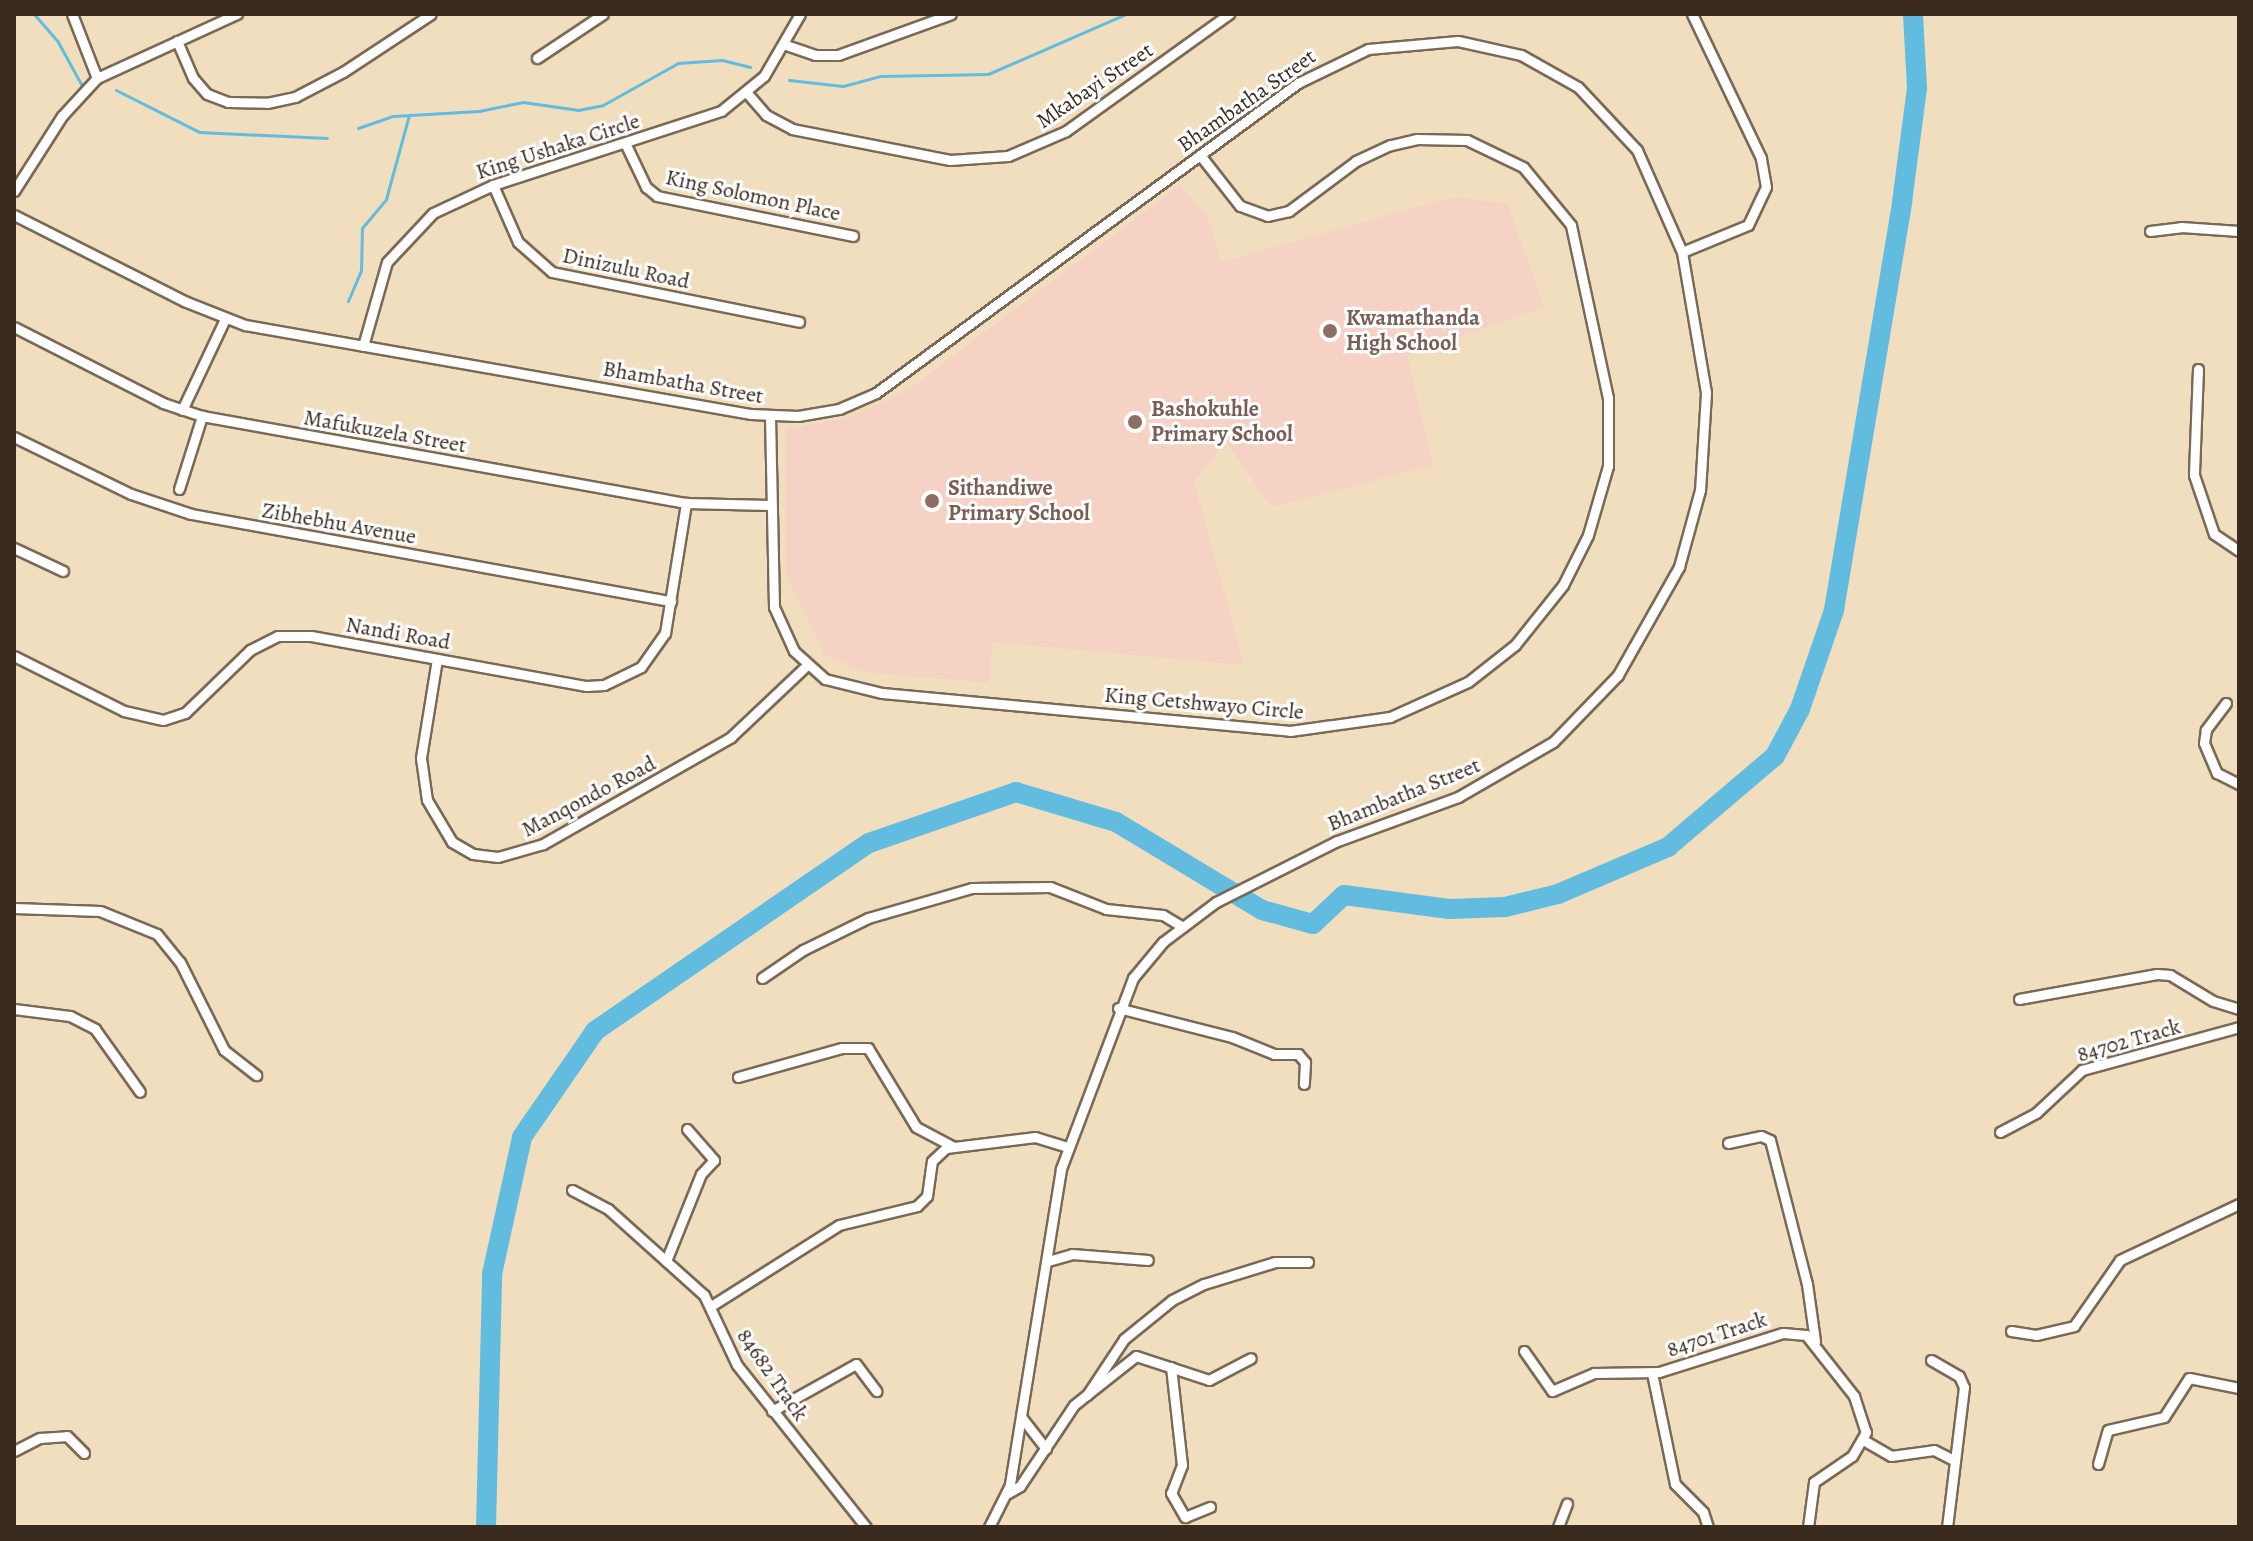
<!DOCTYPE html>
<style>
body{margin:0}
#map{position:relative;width:2253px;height:1541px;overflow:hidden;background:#f0debe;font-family:Alegreya,serif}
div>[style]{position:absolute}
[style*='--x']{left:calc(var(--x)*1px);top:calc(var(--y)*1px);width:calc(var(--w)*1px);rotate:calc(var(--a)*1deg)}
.built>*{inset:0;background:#f5d2c3}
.stream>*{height:3px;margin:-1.5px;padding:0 1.5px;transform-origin:1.5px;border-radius:1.5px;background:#62bce0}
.river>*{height:20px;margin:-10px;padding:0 10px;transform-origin:10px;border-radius:10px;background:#62bce0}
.roads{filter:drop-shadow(2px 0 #7a6956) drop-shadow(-2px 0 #7a6956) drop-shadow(0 2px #7a6956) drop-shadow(0 -2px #7a6956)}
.street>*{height:9px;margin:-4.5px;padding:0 4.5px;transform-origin:4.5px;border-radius:4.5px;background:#fff}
.dots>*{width:22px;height:22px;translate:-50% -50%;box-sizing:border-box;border:4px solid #fff;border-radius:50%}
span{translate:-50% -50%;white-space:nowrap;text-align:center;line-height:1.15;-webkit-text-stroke:6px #fff;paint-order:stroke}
.street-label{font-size:22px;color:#3b2a1e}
.education-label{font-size:22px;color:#785e54;font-weight:700}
.left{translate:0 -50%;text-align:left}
.frame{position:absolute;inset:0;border:16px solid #3b2a1e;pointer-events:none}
</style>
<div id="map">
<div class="built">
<div style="clip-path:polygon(1180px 185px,1207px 215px,1222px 262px,1452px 197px,1507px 203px,1544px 307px,1407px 355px,1433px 465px,1271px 507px,1226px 441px,1194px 482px,1244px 665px,992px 642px,989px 683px,864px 672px,824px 654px,785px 573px,786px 429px,851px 417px,911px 388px)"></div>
</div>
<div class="stream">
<div style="--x:34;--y:14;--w:37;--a:49"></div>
<div style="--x:58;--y:42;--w:48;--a:61.3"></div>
<div style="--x:789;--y:80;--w:54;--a:6.3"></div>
<div style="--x:843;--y:86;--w:39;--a:-15"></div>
<div style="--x:881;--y:76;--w:107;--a:-1.1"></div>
<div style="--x:988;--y:74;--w:150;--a:-23.5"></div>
<div style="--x:116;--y:90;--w:93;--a:26.8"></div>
<div style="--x:199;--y:132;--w:128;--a:2.7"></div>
<div style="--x:358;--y:128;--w:37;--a:-19"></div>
<div style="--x:393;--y:116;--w:86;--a:-3.3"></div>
<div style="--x:479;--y:111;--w:45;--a:-11.6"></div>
<div style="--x:523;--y:102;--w:56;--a:8.3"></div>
<div style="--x:578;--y:110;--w:25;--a:-11"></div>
<div style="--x:603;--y:105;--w:86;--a:-29.2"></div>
<div style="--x:678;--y:63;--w:44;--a:-3.9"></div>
<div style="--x:722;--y:60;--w:29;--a:14"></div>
<div style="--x:348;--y:301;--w:33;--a:-67"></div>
<div style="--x:361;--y:271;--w:43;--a:-88.7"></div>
<div style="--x:362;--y:228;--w:38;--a:-50"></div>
<div style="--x:386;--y:199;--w:87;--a:-74.7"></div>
</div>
<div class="river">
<div style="--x:486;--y:1527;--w:253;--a:-88.6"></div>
<div style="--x:492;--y:1274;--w:140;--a:-77.6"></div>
<div style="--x:522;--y:1137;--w:129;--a:-55.4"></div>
<div style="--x:595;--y:1031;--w:332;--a:-34.5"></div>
<div style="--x:869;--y:843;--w:156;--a:-19.1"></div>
<div style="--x:1016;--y:792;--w:104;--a:16.7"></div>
<div style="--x:1116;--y:822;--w:170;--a:31.1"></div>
<div style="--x:1262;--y:910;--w:53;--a:15.4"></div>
<div style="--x:1313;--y:924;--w:42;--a:-43.1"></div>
<div style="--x:1344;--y:895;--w:106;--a:7.6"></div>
<div style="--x:1449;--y:909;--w:56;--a:-2"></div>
<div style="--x:1505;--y:907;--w:55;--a:-13.8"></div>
<div style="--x:1558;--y:894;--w:120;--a:-23.1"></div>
<div style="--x:1668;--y:847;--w:140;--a:-40.4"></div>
<div style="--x:1775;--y:756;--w:53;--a:-62"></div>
<div style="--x:1800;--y:709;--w:105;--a:-71"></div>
<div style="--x:1834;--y:610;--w:414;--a:-80.5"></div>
<div style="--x:1902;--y:202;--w:115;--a:-82.5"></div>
<div style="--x:1917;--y:88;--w:74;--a:-93.1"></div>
</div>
<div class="roads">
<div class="street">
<div style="--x:72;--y:14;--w:69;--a:68.7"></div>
<div style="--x:177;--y:41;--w:40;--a:66.6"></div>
<div style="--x:193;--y:78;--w:21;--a:49"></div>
<div style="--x:207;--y:94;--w:22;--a:21"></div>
<div style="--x:228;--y:102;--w:39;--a:1"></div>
<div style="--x:267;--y:103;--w:29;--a:-12"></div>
<div style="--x:295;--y:97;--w:54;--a:-27.5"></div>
<div style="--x:343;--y:72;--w:105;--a:-33.4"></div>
<div style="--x:786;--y:45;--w:31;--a:19"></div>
<div style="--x:815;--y:55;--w:23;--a:0"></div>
<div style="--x:838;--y:55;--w:120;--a:-19.9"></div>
<div style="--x:537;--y:58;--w:79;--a:-33.7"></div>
<div style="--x:747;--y:93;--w:29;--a:49"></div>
<div style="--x:766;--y:115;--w:30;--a:28"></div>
<div style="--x:792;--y:129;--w:161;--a:11.1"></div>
<div style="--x:950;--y:160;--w:58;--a:-3.9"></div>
<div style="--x:1008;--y:156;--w:63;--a:-23.3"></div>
<div style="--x:1066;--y:131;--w:201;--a:-35.7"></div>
<div style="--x:626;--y:145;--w:47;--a:64.5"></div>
<div style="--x:646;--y:187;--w:14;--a:39"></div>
<div style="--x:657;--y:196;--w:200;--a:11.5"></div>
<div style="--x:493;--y:185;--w:62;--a:66.3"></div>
<div style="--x:518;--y:242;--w:45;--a:41.4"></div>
<div style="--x:552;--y:272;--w:252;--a:11.4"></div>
<div style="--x:14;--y:191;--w:89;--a:-57.4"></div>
<div style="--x:62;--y:116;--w:52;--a:-47.4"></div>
<div style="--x:97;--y:78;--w:154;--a:-24.6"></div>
<div style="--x:14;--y:215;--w:191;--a:26.8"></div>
<div style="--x:184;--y:301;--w:66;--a:21.5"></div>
<div style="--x:245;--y:325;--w:514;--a:9.98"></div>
<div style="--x:751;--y:414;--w:47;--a:2.4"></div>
<div style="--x:798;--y:416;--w:42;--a:-9.7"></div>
<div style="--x:839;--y:409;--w:40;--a:-23.4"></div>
<div style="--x:876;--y:393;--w:524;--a:-36.3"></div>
<div style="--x:1298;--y:83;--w:78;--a:-25.9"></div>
<div style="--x:1368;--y:49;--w:90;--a:-5.1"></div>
<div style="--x:1458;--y:41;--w:65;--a:12.5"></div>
<div style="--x:1521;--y:55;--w:65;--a:29.3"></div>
<div style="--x:1578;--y:87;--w:86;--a:46.9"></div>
<div style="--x:1637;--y:150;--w:111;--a:66.2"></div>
<div style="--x:1682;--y:252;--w:143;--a:80.3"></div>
<div style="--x:1706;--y:393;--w:97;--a:93.5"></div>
<div style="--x:1700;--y:490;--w:80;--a:105.3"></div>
<div style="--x:1679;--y:567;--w:124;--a:119.5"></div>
<div style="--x:1618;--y:675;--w:93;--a:134.1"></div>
<div style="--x:1553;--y:742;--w:110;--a:149.9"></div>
<div style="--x:1458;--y:797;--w:129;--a:160"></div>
<div style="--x:1337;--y:841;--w:136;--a:153.2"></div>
<div style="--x:1216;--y:902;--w:66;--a:143"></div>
<div style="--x:1163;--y:942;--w:47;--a:129.8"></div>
<div style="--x:1133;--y:978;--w:204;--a:110.7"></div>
<div style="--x:1061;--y:1169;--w:320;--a:99.2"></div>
<div style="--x:1010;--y:1485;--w:47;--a:116.6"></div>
<div style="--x:2150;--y:231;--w:31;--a:-7"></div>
<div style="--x:2181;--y:227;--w:58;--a:3.9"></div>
<div style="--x:1682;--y:252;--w:71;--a:-22.2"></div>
<div style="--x:1748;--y:225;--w:42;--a:-64.7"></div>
<div style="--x:1766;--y:187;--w:29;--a:-100"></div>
<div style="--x:1761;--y:158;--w:160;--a:-115.6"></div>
<div style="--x:14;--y:327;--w:167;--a:27"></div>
<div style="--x:163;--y:403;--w:41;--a:18.4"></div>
<div style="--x:202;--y:416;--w:492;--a:10.2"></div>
<div style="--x:686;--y:503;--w:83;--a:1.4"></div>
<div style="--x:363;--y:346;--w:87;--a:-74.1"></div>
<div style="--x:387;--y:262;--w:67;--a:-46.8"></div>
<div style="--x:433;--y:213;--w:66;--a:-25"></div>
<div style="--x:493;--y:185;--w:240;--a:-18"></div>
<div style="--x:721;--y:111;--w:55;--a:-39.1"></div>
<div style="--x:764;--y:76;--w:72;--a:-59.9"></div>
<div style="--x:2198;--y:369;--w:106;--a:92.2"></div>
<div style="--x:2194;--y:475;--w:62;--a:71.3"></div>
<div style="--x:2214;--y:534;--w:30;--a:34"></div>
<div style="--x:182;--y:410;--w:101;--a:-64.7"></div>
<div style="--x:770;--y:416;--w:191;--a:88.8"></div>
<div style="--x:774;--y:607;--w:48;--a:65.6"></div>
<div style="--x:794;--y:651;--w:42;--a:42.1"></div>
<div style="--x:825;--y:679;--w:59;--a:13.8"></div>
<div style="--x:882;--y:693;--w:410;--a:5.3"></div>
<div style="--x:1290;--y:731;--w:101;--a:-8"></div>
<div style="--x:1390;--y:717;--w:85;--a:-24.2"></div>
<div style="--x:1468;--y:682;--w:60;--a:-38.2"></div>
<div style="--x:1515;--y:645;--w:77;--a:-51.3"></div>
<div style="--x:1563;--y:585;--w:56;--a:-63.4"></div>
<div style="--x:1588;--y:535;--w:72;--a:-73.8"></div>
<div style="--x:1608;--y:466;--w:68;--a:-90"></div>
<div style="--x:1608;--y:398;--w:177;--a:-102.1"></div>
<div style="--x:1571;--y:225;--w:75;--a:-129.6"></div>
<div style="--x:1523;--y:167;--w:62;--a:-154.3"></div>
<div style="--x:1467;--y:140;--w:50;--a:-178.9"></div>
<div style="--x:1417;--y:139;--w:28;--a:167"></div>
<div style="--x:1390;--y:145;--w:38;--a:155"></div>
<div style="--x:1356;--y:161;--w:84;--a:143.3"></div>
<div style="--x:1289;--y:211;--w:22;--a:167"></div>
<div style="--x:1268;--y:216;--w:30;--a:-160"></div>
<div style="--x:1240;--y:206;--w:65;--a:-128.1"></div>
<div style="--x:14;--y:437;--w:130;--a:26"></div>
<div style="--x:131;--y:494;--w:63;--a:18.4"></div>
<div style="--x:191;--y:514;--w:488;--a:10.3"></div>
<div style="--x:179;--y:489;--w:77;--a:-72.5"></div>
<div style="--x:14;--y:548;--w:54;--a:25.1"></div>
<div style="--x:14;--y:656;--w:123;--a:26.6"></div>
<div style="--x:124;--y:711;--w:40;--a:13"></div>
<div style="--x:163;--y:720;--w:23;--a:-18"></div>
<div style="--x:185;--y:713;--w:91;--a:-44.1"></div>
<div style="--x:250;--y:650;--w:31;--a:-27"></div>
<div style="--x:278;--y:636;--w:33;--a:0"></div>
<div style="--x:311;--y:636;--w:280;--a:10.3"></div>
<div style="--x:586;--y:686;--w:18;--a:-3"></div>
<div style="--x:604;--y:685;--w:41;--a:-25.9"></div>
<div style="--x:641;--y:667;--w:42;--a:-54.8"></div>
<div style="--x:665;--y:633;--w:132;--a:-80.8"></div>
<div style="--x:437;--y:659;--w:100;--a:99.2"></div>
<div style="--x:421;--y:758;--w:42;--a:81.9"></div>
<div style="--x:427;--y:800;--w:49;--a:59.2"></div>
<div style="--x:452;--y:842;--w:24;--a:30"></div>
<div style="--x:473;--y:854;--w:25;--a:7"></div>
<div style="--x:498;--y:857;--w:47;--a:-16.1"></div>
<div style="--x:543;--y:844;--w:216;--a:-29.6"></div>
<div style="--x:731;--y:737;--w:102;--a:-43.4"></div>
<div style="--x:2226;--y:703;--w:34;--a:127"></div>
<div style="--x:2206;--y:730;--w:13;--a:99"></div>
<div style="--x:2204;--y:743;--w:33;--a:67"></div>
<div style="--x:2217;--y:773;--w:25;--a:27"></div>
<div style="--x:14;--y:908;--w:86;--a:2"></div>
<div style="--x:100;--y:911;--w:61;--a:22"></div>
<div style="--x:157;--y:934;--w:36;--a:51"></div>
<div style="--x:180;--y:962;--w:98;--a:63.4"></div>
<div style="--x:224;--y:1050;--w:41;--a:38"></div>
<div style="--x:762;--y:978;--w:50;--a:-34.3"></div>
<div style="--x:803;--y:950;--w:72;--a:-26.2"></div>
<div style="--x:868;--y:918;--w:108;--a:-16.1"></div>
<div style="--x:972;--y:888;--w:78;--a:-0.7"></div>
<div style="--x:1050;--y:887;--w:60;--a:21.4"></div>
<div style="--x:1106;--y:909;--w:57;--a:6"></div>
<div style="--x:1163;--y:915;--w:23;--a:31"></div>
<div style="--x:2019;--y:999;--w:140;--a:-10.3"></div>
<div style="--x:2157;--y:974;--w:13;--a:4"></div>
<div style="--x:2170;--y:975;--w:50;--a:31.2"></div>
<div style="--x:2213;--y:1001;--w:27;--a:17"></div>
<div style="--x:1118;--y:1008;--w:118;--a:14.3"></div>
<div style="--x:1232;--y:1037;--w:45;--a:22"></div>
<div style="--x:1274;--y:1054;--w:24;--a:0"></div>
<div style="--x:1298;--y:1054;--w:11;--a:49"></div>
<div style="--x:1305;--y:1062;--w:22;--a:93"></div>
<div style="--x:14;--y:1009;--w:56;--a:7.1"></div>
<div style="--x:70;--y:1016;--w:28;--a:27"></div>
<div style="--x:95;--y:1029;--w:77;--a:54.5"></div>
<div style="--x:738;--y:1077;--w:108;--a:-15.6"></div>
<div style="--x:842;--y:1048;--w:26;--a:0"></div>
<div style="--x:868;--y:1048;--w:92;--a:58.7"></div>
<div style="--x:916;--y:1127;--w:41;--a:27.8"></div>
<div style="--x:2000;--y:1132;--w:41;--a:-27.8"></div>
<div style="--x:2036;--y:1113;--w:63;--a:-43.1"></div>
<div style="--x:2082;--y:1070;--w:163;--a:-15.3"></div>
<div style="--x:1728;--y:1143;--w:34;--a:-12"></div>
<div style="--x:1761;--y:1136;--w:10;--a:24"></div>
<div style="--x:1770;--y:1140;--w:149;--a:75.6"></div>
<div style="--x:1807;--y:1284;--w:58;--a:82"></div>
<div style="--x:572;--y:1190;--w:41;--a:27.8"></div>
<div style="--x:608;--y:1209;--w:129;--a:41.9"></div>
<div style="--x:704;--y:1295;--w:77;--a:64.8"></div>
<div style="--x:737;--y:1365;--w:207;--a:51.5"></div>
<div style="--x:666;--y:1261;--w:94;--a:-68.1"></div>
<div style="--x:701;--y:1174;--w:19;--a:-47"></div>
<div style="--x:714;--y:1160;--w:41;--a:-131.1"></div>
<div style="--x:1048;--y:1261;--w:25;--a:-16"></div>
<div style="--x:1072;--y:1254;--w:76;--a:4.5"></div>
<div style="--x:711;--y:1306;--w:151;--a:-32.3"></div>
<div style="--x:839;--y:1225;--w:80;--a:-13.7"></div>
<div style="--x:917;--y:1206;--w:14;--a:-45"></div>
<div style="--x:927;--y:1196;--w:35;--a:-82"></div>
<div style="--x:932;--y:1161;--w:19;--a:-43"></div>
<div style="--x:946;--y:1148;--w:90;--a:-7"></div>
<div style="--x:1035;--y:1137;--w:34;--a:17"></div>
<div style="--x:2011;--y:1331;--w:25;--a:9"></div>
<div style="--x:2036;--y:1335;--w:39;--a:-13"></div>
<div style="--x:2074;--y:1326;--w:80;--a:-55.1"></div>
<div style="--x:2120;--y:1260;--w:132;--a:-25.2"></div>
<div style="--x:1524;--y:1351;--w:49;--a:55"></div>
<div style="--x:1552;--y:1391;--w:46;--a:-23.2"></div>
<div style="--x:1594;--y:1373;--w:65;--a:-0.9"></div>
<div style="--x:1659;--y:1372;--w:130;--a:-17.5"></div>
<div style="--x:1783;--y:1333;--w:23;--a:5"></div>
<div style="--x:1806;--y:1335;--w:78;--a:51.8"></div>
<div style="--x:1854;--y:1396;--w:38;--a:72"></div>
<div style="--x:1866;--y:1432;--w:28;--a:120"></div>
<div style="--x:1852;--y:1456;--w:46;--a:145.6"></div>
<div style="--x:1814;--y:1482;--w:45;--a:97.6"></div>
<div style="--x:1931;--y:1360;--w:32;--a:30"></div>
<div style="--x:1959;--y:1376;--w:12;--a:66"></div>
<div style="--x:1964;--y:1387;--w:141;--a:96.9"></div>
<div style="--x:1171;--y:1367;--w:99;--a:83.6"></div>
<div style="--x:1182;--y:1465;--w:30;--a:111"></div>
<div style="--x:1171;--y:1493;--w:28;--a:60"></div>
<div style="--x:1185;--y:1517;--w:27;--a:-22"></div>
<div style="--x:1652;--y:1373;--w:113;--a:78.3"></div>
<div style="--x:1675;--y:1484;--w:40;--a:45"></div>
<div style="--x:1703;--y:1512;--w:16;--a:72"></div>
<div style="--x:1087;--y:1395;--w:67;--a:-56.5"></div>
<div style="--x:1124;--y:1339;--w:62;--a:-39.1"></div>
<div style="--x:1172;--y:1300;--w:36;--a:-27"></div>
<div style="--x:1204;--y:1284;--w:74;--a:-17.2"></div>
<div style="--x:1275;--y:1262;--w:33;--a:0"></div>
<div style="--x:772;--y:1411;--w:96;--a:-29.2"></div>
<div style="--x:856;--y:1364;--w:34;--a:53"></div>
<div style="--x:1022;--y:1418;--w:39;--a:52"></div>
<div style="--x:1865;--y:1441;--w:30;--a:30"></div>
<div style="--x:1891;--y:1456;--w:43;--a:-7.9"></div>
<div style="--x:1934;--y:1450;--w:22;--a:27"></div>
<div style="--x:14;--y:1451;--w:29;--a:-27"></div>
<div style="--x:40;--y:1438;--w:27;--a:-4"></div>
<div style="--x:67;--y:1436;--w:24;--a:45"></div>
<div style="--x:2098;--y:1464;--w:35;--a:-74"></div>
<div style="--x:2108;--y:1430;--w:57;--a:-13.1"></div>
<div style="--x:2164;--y:1417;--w:46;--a:-57.3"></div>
<div style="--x:2189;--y:1378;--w:51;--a:11.3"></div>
<div style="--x:1008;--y:1493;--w:14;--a:-30"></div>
<div style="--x:1020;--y:1486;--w:97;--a:-56.3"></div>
<div style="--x:1074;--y:1405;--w:79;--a:-38.3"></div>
<div style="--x:1136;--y:1356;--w:77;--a:18.2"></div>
<div style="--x:1209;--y:1380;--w:47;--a:-27.6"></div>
<div style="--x:1558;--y:1527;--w:25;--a:-69"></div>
</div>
</div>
<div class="dots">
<div style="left:1330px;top:331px;background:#8d6e63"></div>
<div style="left:1135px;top:422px;background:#8d6e63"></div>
<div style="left:932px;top:501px;background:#8d6e63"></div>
</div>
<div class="street-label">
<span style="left:1095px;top:86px;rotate:-34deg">Mkabayi Street</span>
<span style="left:1247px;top:101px;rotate:-35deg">Bhambatha Street</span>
<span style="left:558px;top:147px;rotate:-18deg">King Ushaka Circle</span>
<span style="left:753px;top:196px;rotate:12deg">King Solomon Place</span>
<span style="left:626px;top:269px;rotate:12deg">Dinizulu Road</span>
<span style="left:683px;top:383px;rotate:10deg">Bhambatha Street</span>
<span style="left:385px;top:432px;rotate:10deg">Mafukuzela Street</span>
<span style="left:339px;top:524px;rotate:10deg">Zibhebhu Avenue</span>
<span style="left:398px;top:634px;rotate:10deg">Nandi Road</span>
<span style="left:1204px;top:704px;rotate:5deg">King Cetshwayo Circle</span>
<span style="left:1404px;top:795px;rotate:-22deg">Bhambatha Street</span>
<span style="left:589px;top:797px;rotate:-28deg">Manqondo Road</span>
<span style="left:2129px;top:1041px;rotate:-16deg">84702 Track</span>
<span style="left:1717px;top:1335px;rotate:-18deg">84701 Track</span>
<span style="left:772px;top:1375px;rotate:55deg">84682 Track</span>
</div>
<div class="education-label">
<span class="left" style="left:1346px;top:331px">Kwamathanda<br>High School</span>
<span class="left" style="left:1151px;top:422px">Bashokuhle<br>Primary School</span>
<span class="left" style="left:948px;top:501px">Sithandiwe<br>Primary School</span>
</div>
<div class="frame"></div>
</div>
